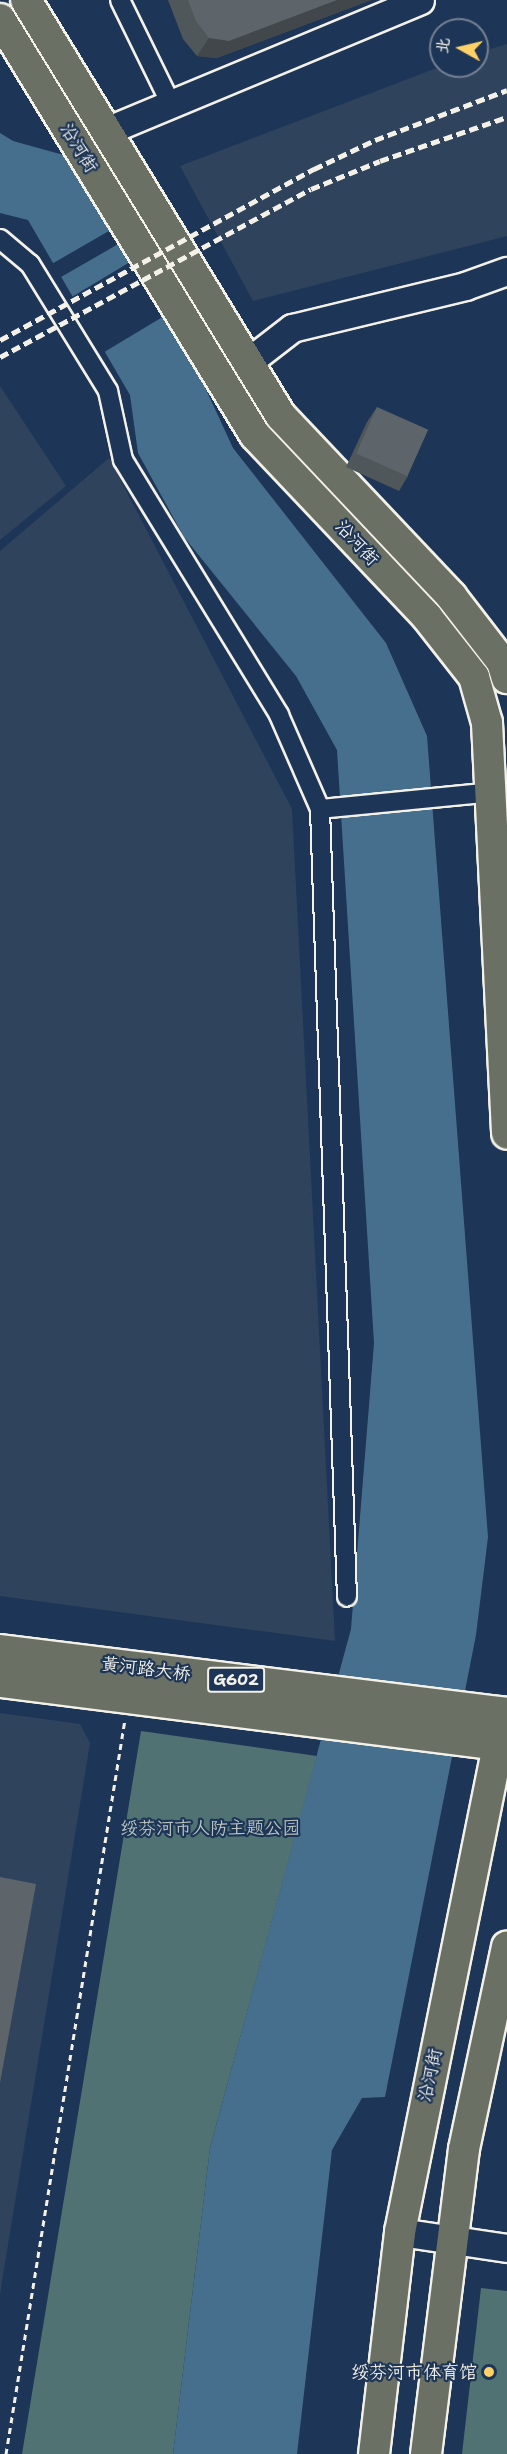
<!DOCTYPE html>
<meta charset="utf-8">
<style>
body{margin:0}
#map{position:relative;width:507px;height:2454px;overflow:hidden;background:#1d3557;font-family:"Shantell Sans","LXGW WenKai TC",sans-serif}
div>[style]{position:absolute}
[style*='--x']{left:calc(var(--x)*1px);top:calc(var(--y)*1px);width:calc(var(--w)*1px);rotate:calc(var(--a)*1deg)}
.built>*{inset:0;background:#30435d}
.green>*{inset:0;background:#507272}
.water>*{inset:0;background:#466f8e}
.pier>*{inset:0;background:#1d3557;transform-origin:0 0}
.path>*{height:3px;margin-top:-1.5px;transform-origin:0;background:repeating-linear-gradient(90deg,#f4f1e8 0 6px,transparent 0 10.5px)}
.roads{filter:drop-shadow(2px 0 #f4f1e8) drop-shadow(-2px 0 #f4f1e8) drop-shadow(0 2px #f4f1e8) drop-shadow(0 -2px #f4f1e8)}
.street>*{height:18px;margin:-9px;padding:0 9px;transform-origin:9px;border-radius:9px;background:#1d3557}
.secondary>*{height:27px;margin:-13.5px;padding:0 13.5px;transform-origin:13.5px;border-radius:13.5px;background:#1d3557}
.primary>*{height:30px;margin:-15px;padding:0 15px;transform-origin:15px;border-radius:15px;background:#6b7065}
.highway>*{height:33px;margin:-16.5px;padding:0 16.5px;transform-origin:16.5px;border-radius:16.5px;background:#6b7065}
.rail>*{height:4.5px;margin-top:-2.25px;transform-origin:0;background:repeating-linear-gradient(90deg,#f4f1e8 0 9px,transparent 0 13.5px)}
.wall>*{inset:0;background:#50575b}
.shaded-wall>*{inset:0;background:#41474a}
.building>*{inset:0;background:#5d656a;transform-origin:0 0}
.dots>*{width:16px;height:16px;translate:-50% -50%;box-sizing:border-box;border:3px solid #1d3557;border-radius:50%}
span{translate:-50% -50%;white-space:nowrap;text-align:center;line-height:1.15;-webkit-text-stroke:4.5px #1d3557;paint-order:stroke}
.shield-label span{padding:2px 4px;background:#1d3557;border:2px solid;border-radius:4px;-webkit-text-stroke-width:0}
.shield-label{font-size:16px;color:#f4f1e8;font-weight:700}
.street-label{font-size:18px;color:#f4f1e8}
.park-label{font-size:18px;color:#bbc5bf}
.poi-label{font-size:18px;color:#f4f1e8}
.right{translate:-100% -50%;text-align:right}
.north{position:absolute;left:429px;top:18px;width:60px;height:60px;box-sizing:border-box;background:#1d3557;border:2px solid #738091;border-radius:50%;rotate:278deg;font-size:16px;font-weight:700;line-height:24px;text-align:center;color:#f4f1e8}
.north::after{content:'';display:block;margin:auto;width:21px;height:27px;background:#ffd166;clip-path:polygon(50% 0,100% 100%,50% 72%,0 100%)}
</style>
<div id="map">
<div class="built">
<div style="clip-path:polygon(507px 44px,507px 236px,253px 301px,180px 166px,442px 66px,477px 66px,477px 53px)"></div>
<div style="clip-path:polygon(0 386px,66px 486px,0 540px)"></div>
<div style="clip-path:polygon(109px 458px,292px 809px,335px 1641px,0 1596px,0 551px)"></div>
<div style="clip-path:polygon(0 1713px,80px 1724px,90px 1743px,0 2294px)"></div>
</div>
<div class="green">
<div style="clip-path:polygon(141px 1731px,317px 1756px,210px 2148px,173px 2454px,22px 2454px)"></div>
<div style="clip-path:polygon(481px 2288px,507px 2291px,507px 2454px,462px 2454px)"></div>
</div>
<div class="water">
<div style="clip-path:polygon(0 133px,13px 141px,78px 159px,173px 318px,233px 448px,386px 643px,427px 736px,488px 1537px,476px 1635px,385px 2097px,362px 2098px,332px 2150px,297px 2454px,173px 2454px,210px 2148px,351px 1629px,374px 1343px,337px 750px,296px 676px,184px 537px,138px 453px,130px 395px,28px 220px,0 213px)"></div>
</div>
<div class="pier">
<div style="left:121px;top:224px;width:16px;height:82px;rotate:60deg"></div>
<div style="left:140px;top:256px;width:64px;height:82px;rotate:59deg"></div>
</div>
<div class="path">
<div style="--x:6;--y:2454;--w:745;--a:-80.8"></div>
</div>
<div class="roads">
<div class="street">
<div style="--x:120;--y:0;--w:116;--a:63.9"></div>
<div style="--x:0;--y:239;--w:39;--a:40"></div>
<div style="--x:30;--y:264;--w:149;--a:58.4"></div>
<div style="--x:108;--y:391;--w:71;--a:77.7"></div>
<div style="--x:123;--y:460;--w:299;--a:58.5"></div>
<div style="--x:279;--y:715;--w:103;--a:66.4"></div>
<div style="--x:320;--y:809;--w:788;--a:88.04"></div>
<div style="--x:320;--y:809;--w:173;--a:-5.6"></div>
</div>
<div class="secondary">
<div style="--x:106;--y:131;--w:340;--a:-22.6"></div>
<div style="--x:248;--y:362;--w:56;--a:-37.7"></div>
<div style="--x:292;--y:328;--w:178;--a:-13.6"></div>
<div style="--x:465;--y:286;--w:45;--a:-19.7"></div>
<div style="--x:400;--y:2232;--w:108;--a:8.5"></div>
</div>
<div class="primary">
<div style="--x:26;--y:0;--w:488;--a:58.5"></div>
<div style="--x:281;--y:416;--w:248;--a:46.6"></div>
<div style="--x:451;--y:596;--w:83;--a:52.3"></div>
<div style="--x:502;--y:662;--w:17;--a:73"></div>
<div style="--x:0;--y:19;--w:488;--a:58.5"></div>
<div style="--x:255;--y:435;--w:250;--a:46.6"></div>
<div style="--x:427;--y:617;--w:76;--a:51.9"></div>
<div style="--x:474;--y:677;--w:48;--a:74.2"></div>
<div style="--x:487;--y:723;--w:411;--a:87.2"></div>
<div style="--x:374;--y:2454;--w:224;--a:-83.3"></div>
<div style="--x:400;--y:2232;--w:521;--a:-78.6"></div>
<div style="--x:426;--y:2454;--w:307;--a:-82.9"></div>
<div style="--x:464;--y:2149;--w:207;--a:-78"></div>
</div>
<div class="highway">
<div style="--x:0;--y:1651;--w:511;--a:7.08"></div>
<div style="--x:0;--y:1680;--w:511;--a:7.19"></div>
</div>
</div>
<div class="rail">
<div style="--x:0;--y:340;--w:358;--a:-28.6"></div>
<div style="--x:314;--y:169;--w:68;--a:-25.4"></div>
<div style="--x:375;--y:140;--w:141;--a:-20.7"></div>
<div style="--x:0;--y:357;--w:353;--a:-28.4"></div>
<div style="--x:311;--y:189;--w:74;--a:-22.1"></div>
<div style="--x:380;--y:161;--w:134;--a:-19.1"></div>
</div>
<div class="wall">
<div style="clip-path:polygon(168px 0,371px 0,217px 58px,197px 56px,183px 39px)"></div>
<div style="clip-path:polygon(377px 407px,408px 476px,399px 491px,346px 467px,367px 422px)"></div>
</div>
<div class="shaded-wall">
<div style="clip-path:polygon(337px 0,371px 0,217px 58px,197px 56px,209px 38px)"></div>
</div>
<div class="building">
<div style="clip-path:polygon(188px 0,337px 0,229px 41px,209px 38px,196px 21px)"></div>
<div style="left:377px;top:407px;width:56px;height:51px;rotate:24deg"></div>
<div style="clip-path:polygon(0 1877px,36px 1884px,0 2083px)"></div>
</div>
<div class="dots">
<div style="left:489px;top:2372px;background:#ffd166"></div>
</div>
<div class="shield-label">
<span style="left:236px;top:1680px">G602</span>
</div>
<div class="street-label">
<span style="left:79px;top:148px;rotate:58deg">沿河街</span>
<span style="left:357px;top:543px;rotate:47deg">沿河街</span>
<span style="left:146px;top:1669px;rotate:7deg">黄河路大桥</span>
<span style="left:430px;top:2075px;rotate:-78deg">沿河街</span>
</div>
<div class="park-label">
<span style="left:210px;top:1828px">绥芬河市人防主题公园</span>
</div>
<div class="poi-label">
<span class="right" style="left:477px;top:2372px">绥芬河市体育馆</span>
</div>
<div class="north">北</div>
</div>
